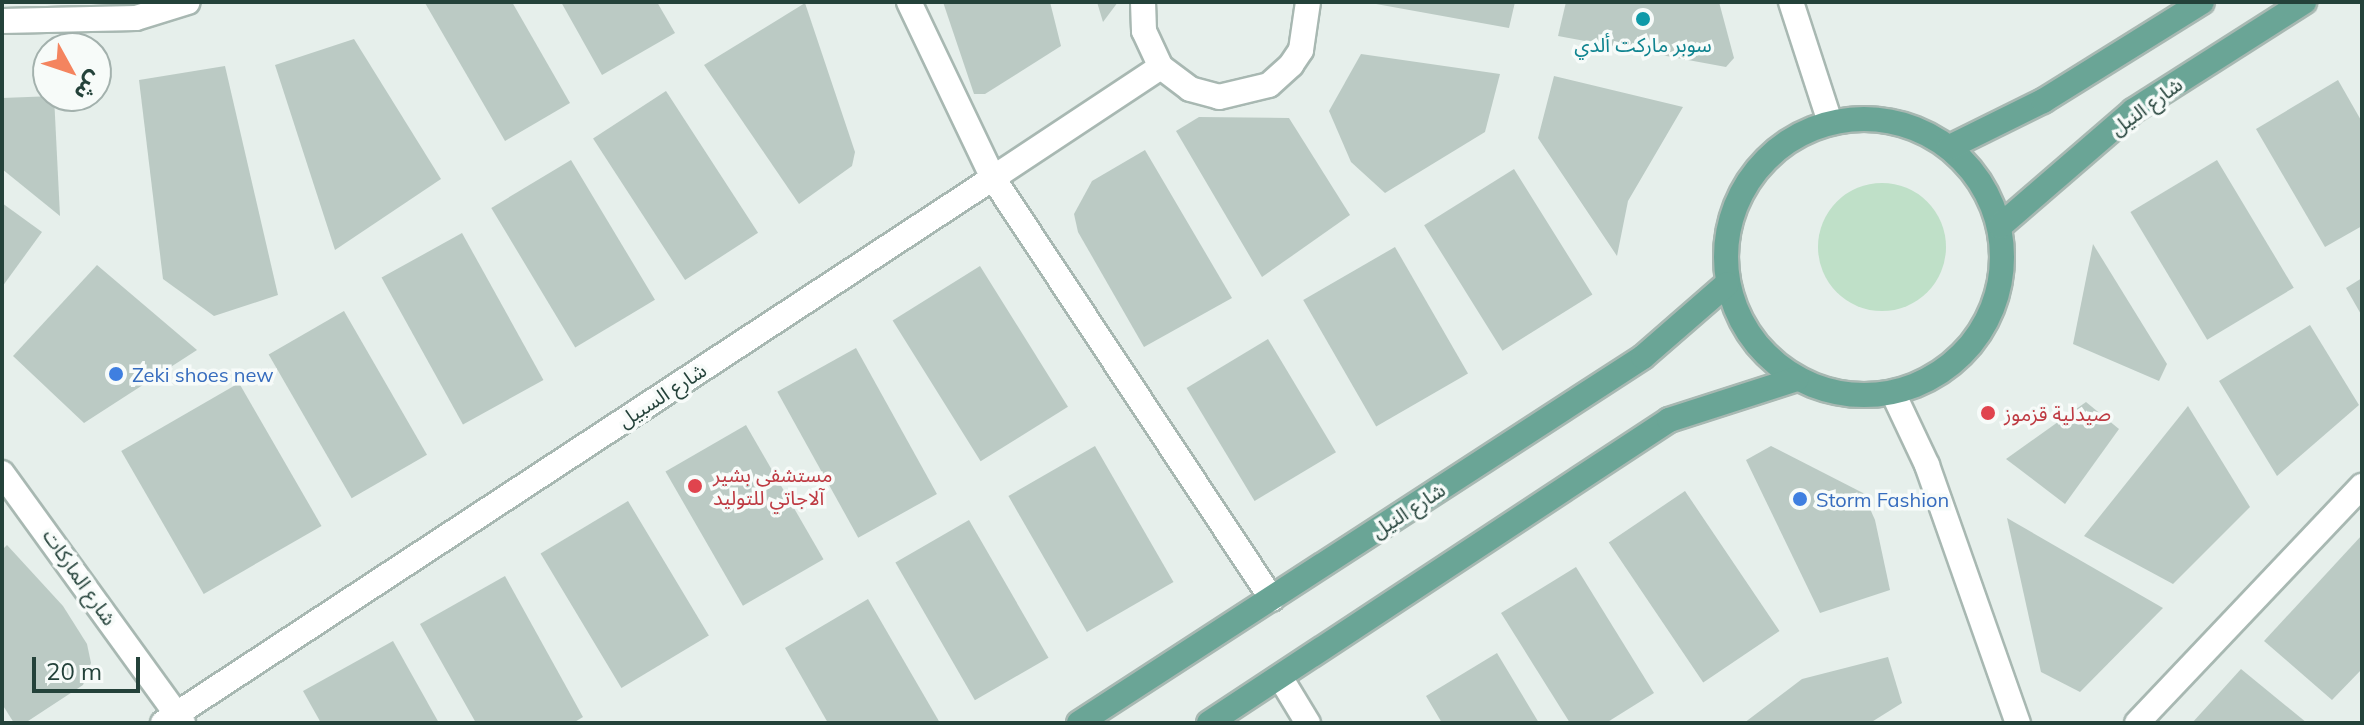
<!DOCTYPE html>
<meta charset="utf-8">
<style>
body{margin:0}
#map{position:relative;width:2364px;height:725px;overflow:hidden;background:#e6efeb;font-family:Mulish,"Noto Sans Arabic",sans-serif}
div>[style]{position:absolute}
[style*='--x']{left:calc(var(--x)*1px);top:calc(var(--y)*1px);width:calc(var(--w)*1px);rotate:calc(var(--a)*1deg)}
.green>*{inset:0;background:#bfe0c8}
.round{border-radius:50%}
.building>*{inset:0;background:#bbcac4;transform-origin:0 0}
.roads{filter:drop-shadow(2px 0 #a8b8b2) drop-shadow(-2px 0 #a8b8b2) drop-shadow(0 2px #a8b8b2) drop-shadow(0 -2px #a8b8b2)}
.street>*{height:24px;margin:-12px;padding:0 12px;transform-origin:12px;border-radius:12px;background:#fff}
.secondary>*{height:24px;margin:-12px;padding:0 12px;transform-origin:12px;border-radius:12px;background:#fff}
.primary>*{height:24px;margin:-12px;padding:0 12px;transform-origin:12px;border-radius:12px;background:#6aa596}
.primary>.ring{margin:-12px;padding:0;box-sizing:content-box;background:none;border:24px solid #6aa596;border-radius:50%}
.dots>*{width:22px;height:22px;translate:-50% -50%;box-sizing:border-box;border:4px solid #f7fbf9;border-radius:50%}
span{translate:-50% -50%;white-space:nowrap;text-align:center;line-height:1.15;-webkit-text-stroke:7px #f7fbf9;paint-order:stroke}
.culture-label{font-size:20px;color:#0d838f}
.street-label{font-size:20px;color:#24423a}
.shop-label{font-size:20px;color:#366cbe}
.left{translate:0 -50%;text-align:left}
.health-label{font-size:20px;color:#be3a42}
.frame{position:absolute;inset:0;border:4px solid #24423a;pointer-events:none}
.north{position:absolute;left:32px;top:32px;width:80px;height:80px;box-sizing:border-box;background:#f7fbf9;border:2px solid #a3b1ad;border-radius:50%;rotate:130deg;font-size:22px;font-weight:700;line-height:32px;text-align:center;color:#24423a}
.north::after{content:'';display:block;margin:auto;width:28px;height:36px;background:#f4845f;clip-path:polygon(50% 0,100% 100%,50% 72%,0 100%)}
.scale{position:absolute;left:32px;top:657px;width:108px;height:36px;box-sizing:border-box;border:4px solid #24423a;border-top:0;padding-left:10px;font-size:24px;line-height:28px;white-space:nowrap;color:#24423a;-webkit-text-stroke:6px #f7fbf9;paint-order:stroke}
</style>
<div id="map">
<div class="green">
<div class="round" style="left:1818px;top:183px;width:128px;height:128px"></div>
</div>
<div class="building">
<div style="clip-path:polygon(512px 2px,570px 103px,505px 141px,425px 3px)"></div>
<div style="clip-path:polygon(561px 2px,657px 2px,675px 33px,602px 75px)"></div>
<div style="clip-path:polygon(943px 2px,1050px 2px,1061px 46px,985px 94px,974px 94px)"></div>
<div style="clip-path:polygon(1097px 2px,1118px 2px,1103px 22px)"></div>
<div style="clip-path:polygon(1365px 2px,1515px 2px,1509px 28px)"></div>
<div style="clip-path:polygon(1566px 2px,1719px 2px,1734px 58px,1726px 67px,1558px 36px)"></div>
<div style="clip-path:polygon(805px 3px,855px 152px,852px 166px,799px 204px,704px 65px)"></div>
<div style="clip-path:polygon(354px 39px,441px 179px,335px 250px,275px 65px)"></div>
<div style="clip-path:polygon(1361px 54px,1500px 74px,1485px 132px,1385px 193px,1351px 162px,1329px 111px)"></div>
<div style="clip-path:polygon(225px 66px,278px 295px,214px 316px,163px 279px,139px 80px)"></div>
<div style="clip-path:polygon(1554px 76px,1683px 107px,1628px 201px,1617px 256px,1538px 138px)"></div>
<div style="clip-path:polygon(2338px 80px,2362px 122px,2362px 226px,2325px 247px,2256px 129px)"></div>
<div style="left:666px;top:91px;width:169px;height:87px;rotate:57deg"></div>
<div style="clip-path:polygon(54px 96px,60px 216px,2px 169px,2px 98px)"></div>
<div style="clip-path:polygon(1199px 117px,1289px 118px,1350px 215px,1262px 277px,1176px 131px)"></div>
<div style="clip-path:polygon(1145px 150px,1232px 298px,1144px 347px,1078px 232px,1074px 214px,1092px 181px)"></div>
<div style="left:571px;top:160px;width:163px;height:93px;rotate:59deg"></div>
<div style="left:2217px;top:160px;width:149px;height:101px;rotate:59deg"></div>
<div style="left:1514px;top:169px;width:148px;height:106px;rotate:58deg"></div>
<div style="clip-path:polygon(2px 203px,42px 232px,2px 287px)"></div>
<div style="left:462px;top:233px;width:168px;height:92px;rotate:61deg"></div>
<div style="clip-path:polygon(2093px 244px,2167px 364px,2159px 381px,2073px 344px)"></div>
<div style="left:1395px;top:247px;width:146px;height:106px;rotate:60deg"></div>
<div style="clip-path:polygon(97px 265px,197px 350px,84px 423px,13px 356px)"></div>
<div style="left:980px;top:266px;width:166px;height:103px;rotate:58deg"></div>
<div style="clip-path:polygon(2362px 278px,2362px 316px,2346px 288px)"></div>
<div style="left:344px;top:311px;width:166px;height:87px;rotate:60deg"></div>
<div style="clip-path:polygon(2310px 325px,2359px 405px,2277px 476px,2219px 381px)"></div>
<div style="left:1268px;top:339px;width:132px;height:95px;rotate:59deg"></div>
<div style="left:856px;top:348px;width:167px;height:90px;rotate:61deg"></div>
<div style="left:239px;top:383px;width:165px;height:136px;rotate:60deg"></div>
<div style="clip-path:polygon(2086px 402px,2119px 429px,2065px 504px,2006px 459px)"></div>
<div style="clip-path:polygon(2188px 406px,2250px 507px,2173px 584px,2084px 536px)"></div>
<div style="left:746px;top:425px;width:155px;height:93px;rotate:60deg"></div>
<div style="left:1095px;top:446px;width:157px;height:100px;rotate:60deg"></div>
<div style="clip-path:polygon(1771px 446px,1863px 493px,1875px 520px,1890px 590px,1820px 613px,1746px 460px)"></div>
<div style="left:1685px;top:491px;width:169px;height:92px;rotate:56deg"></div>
<div style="left:628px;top:501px;width:157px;height:102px;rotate:59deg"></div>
<div style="clip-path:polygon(2007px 518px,2163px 608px,2080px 692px,2041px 672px)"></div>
<div style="left:969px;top:520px;width:159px;height:85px;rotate:60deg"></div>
<div style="clip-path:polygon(2362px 535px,2362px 669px,2332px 700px,2264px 641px)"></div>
<div style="clip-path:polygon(7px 545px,63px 606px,87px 644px,91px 663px,83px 685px,25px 723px,14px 723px,2px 704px,2px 550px)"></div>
<div style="clip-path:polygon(1576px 567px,1654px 693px,1606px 723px,1570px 723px,1501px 613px)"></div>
<div style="clip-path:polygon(505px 576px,583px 717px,573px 723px,476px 723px,420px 624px)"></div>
<div style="clip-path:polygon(868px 599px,940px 723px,828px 723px,785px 648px)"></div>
<div style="clip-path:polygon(393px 641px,439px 723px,321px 723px,303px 691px)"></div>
<div style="clip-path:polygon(1497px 653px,1539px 723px,1442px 723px,1426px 696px)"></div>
<div style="clip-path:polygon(1888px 657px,1902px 703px,1870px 723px,1744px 723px,1802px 679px)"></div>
<div style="clip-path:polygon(2241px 669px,2307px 723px,2192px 723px)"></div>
</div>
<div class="roads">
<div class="street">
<div style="--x:1143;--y:2;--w:29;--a:88"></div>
<div style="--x:1144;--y:31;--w:40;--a:65"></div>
<div style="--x:1161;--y:67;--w:36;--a:37"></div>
<div style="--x:1190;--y:89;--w:30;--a:15"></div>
<div style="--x:1219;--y:97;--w:51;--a:-13.5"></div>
<div style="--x:1269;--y:85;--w:30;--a:-42"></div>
<div style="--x:1291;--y:65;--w:18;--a:-56"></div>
<div style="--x:1301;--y:50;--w:49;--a:-81.7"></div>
<div style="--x:993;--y:178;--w:201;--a:-33.5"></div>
<div style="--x:1893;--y:393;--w:80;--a:64.7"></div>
<div style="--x:1927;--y:465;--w:274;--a:70.6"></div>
<div style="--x:1280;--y:677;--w:54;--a:58.7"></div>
<div style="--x:2137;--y:723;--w:327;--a:-46.5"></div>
</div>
<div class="secondary">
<div style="--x:909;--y:2;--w:195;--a:64.5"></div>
<div style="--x:993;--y:178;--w:505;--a:56.47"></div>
<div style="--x:1791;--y:2;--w:126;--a:72"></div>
<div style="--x:2;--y:21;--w:134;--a:-1.3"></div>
<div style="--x:136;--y:18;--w:54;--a:-17.1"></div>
<div style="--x:2;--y:473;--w:309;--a:54.1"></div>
<div style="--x:163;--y:723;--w:993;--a:-33.29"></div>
</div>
<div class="primary">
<div class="ring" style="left:1726px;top:119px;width:252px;height:252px"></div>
<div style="--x:1950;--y:147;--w:104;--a:-26.3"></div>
<div style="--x:2043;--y:101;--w:187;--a:-31.9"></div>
<div style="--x:2000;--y:226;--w:176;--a:-40.8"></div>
<div style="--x:2133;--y:111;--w:203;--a:-32.5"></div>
<div style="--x:1079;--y:723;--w:672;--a:-32.98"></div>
<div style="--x:1643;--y:357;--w:111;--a:-41"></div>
<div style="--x:1209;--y:723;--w:551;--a:-33.37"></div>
<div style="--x:1669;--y:420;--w:134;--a:-17.8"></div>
</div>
</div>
<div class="dots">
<div style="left:1643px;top:19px;background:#0f9aa8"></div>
<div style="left:116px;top:374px;background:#3f7fe0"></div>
<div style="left:1988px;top:413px;background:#e0444e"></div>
<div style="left:695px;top:486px;background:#e0444e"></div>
<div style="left:1800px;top:499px;background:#3f7fe0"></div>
</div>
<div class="culture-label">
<span style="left:1643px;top:44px">سوبر ماركت ألدي</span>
</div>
<div class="street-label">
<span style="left:2146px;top:106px;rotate:-36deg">شارع النيل</span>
<span style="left:662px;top:395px;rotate:-33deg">شارع السبيل</span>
<span style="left:1408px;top:510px;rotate:-33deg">شارع النيل</span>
<span style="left:80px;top:577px;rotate:55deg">شارع الماركات</span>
</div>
<div class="shop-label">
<span class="left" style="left:132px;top:374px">Zeki shoes new</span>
<span class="left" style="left:1816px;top:499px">Storm Fashion</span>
</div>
<div class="health-label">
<span class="left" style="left:2004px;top:413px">صيدلية قزموز</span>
<span class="left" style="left:713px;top:486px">مستشفى بشير<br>آلاجاتي للتوليد</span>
</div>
<div class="frame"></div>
<div class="north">ش</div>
<div class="scale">20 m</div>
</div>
